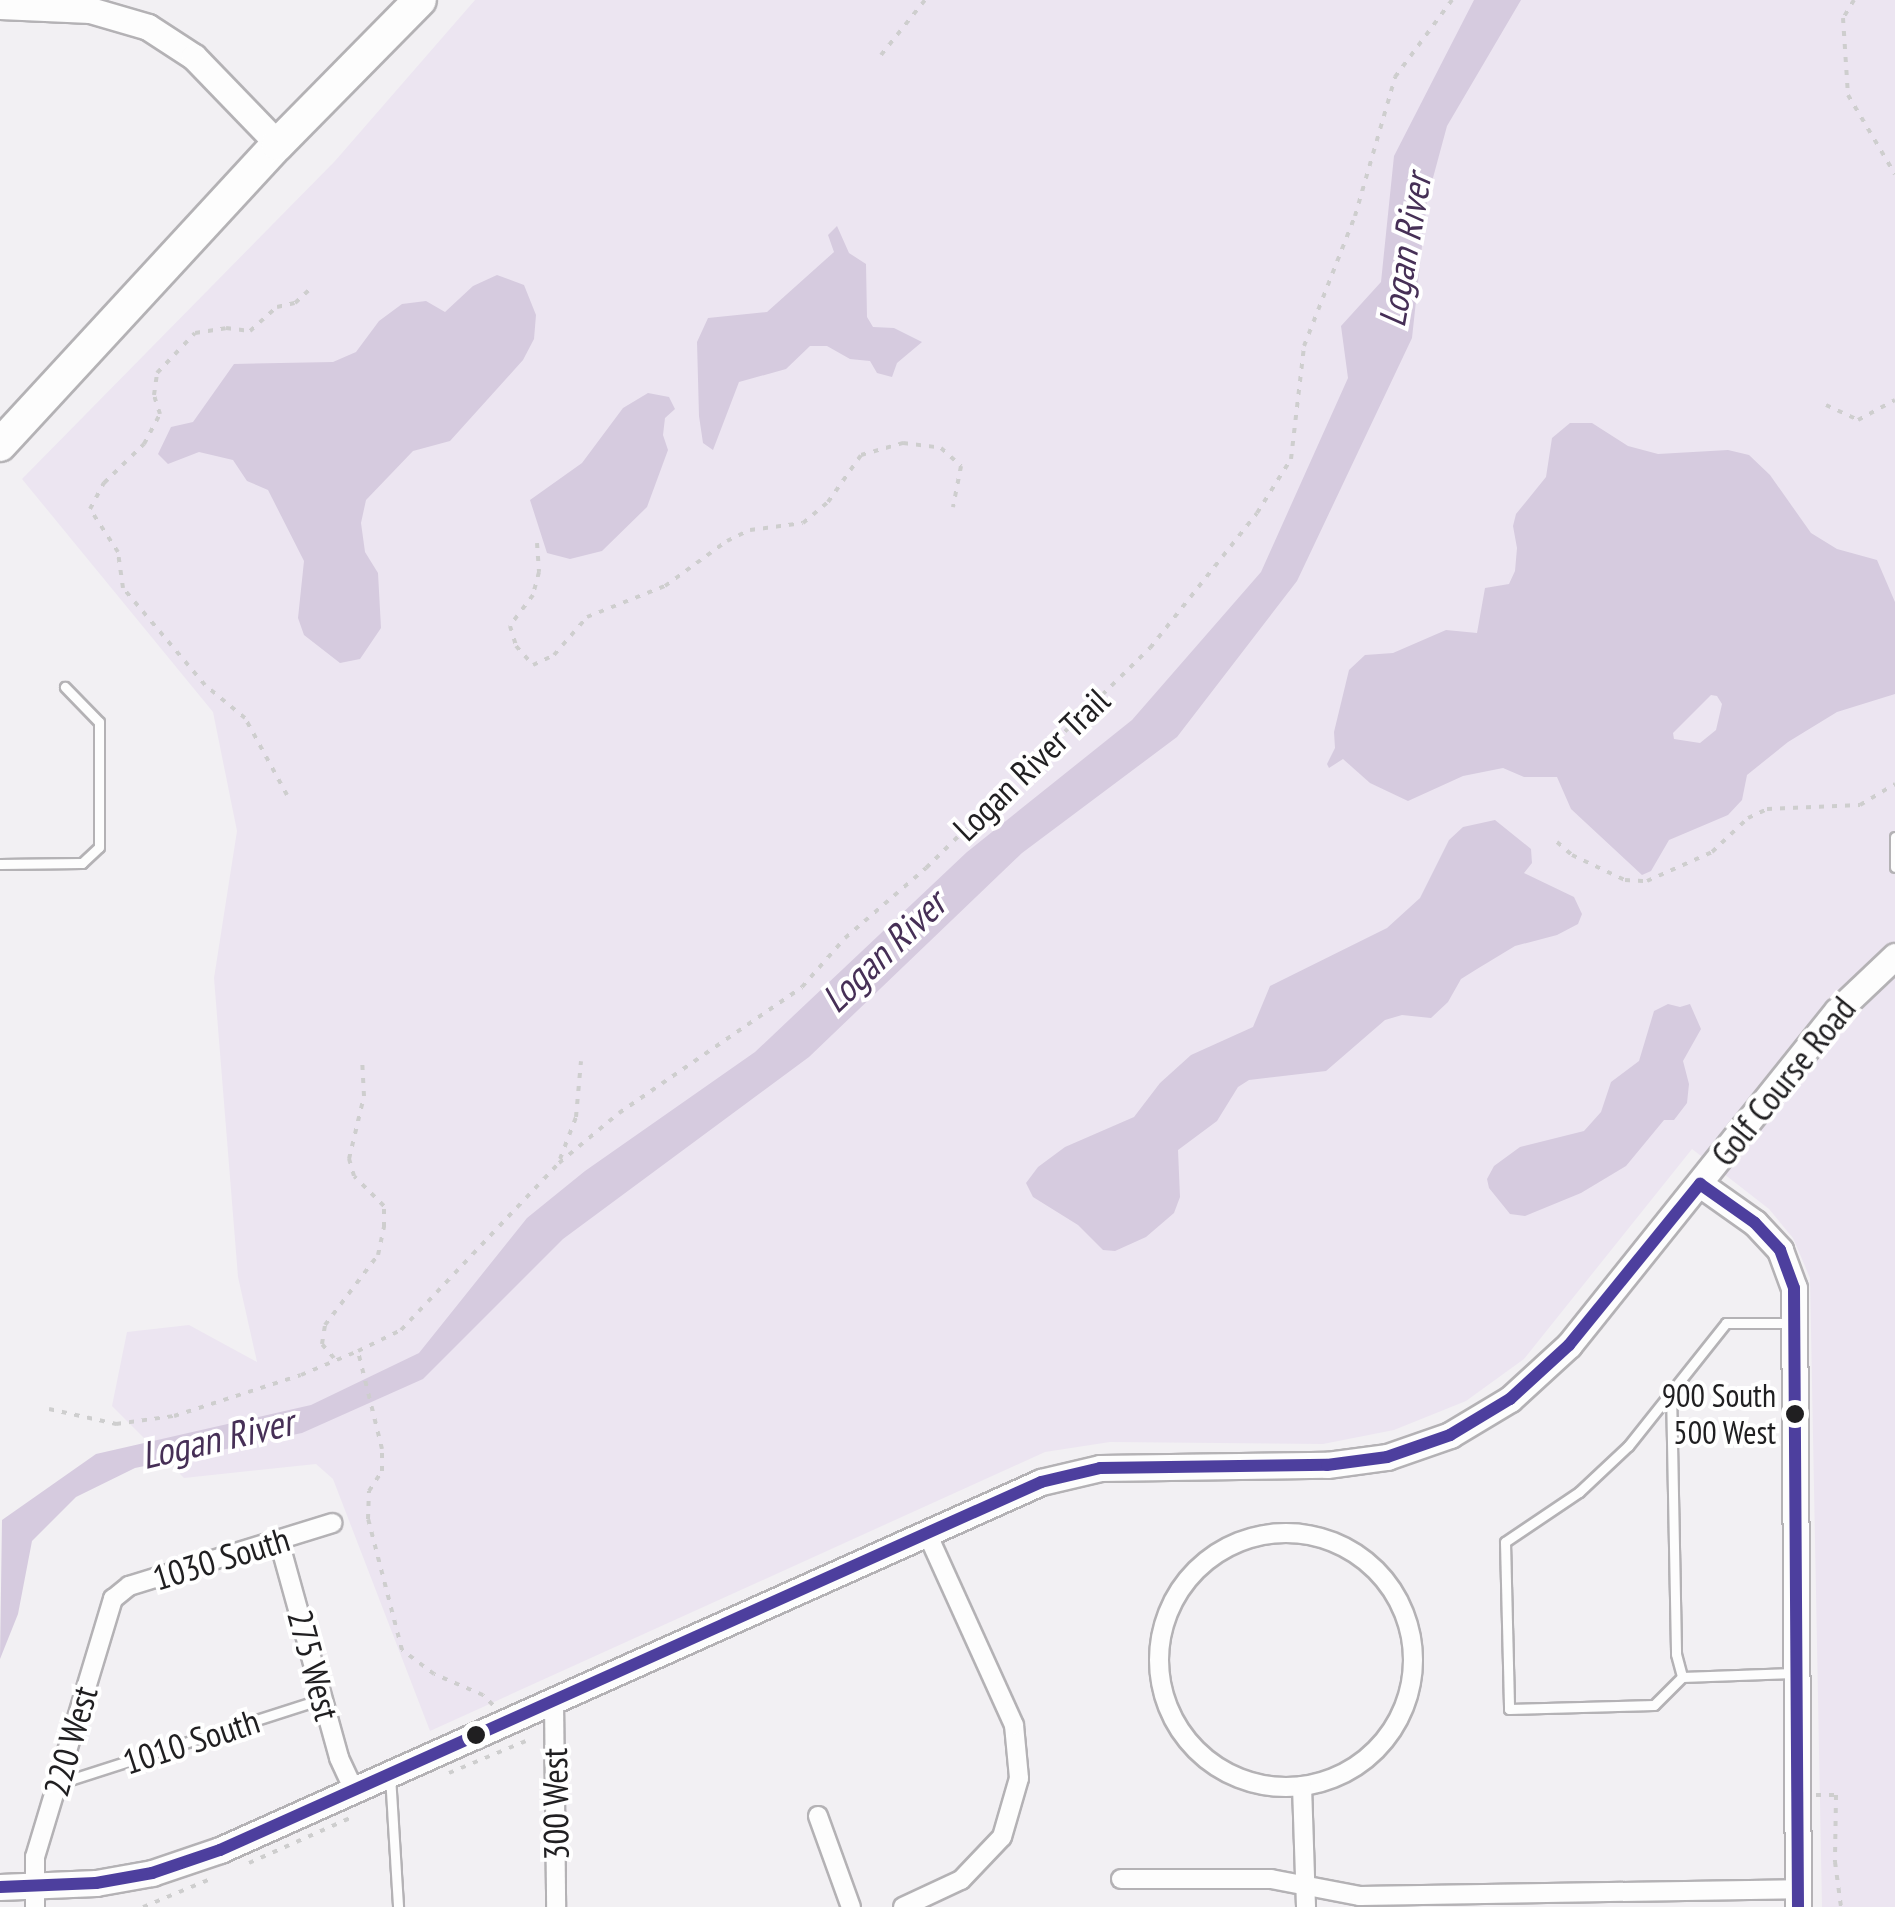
<!DOCTYPE html>
<style>
body{margin:0}
#map{position:relative;width:1895px;height:1907px;overflow:hidden;background:#f2f0f3;font-family:"PT Sans Narrow",sans-serif}
div>[style]{position:absolute}
[style*='--x']{left:calc(var(--x)*1px);top:calc(var(--y)*1px);width:calc(var(--w)*1px);rotate:calc(var(--a)*1deg)}
.green>*{inset:0;background:#ece5f1}
.water>*{inset:0;background:#d6cbdf}
.path>*{height:4px;margin-top:-2px;transform-origin:0;background:repeating-linear-gradient(90deg,#cecece 0 5px,transparent 0 13px)}
.roads{filter:drop-shadow(2px 0 #b4b2b5) drop-shadow(-2px 0 #b4b2b5) drop-shadow(0 2px #b4b2b5) drop-shadow(0 -2px #b4b2b5)}
.lane>*{height:9px;margin:-4.5px;padding:0 4.5px;transform-origin:4.5px;border-radius:4.5px;background:#fdfdfd}
.street>*{height:18px;margin:-9px;padding:0 9px;transform-origin:9px;border-radius:9px;background:#fdfdfd}
.street>.ring{margin:-9px;padding:0;box-sizing:content-box;background:none;border:18px solid #fdfdfd;border-radius:50%}
.secondary>*{height:25px;margin:-12.5px;padding:0 12.5px;transform-origin:12.5px;border-radius:12.5px;background:#fdfdfd}
.highway>*{height:32px;margin:-16px;padding:0 16px;transform-origin:16px;border-radius:16px;background:#fdfdfd}
.bus-1>*{height:12px;margin:-6px;padding:0 6px;transform-origin:6px;border-radius:6px;background:#4d3f9e}
.dots>*{width:28px;height:28px;translate:-50% -50%;box-sizing:border-box;border:5px solid #fff;border-radius:50%}
span{translate:-50% -50%;white-space:nowrap;text-align:center;line-height:1.15;-webkit-text-stroke:8px #fff;paint-order:stroke}
.bus-label{font-size:32px;color:#201f21}
.right{translate:-100% -50%;text-align:right}
.street-label{font-size:35px;color:#201f21}
.water-label{font-size:38px;color:#462f56;font-style:italic}
</style>
<div id="map">
<div class="green">
<div style="clip-path:polygon(475px 0,1895px 0,1895px 1907px,1822px 1907px,1810px 1278px,1793px 1238px,1769px 1209px,1692px 1149px,1524px 1359px,1466px 1401px,1394px 1430px,1323px 1444px,1110px 1442px,1045px 1452px,430px 1731px,333px 1479px,316px 1464px,184px 1478px,112px 1406px,127px 1332px,189px 1325px,257px 1362px,238px 1277px,214px 978px,237px 831px,213px 712px,22px 479px,335px 161px)"></div>
</div>
<div class="water">
<div style="clip-path:polygon(1474px 0,1521px 0,1447px 126px,1427px 200px,1412px 338px,1297px 581px,1177px 737px,1022px 853px,809px 1057px,563px 1239px,423px 1379px,302px 1433px,135px 1468px,76px 1497px,32px 1541px,18px 1614px,0 1659px,2px 1520px,96px 1454px,311px 1405px,419px 1353px,527px 1218px,585px 1171px,755px 1052px,967px 852px,1132px 720px,1261px 572px,1348px 378px,1341px 326px,1381px 282px,1394px 156px)"></div>
<div style="clip-path:polygon(837px 226px,849px 253px,866px 264px,867px 317px,873px 327px,894px 328px,922px 342px,897px 363px,892px 377px,877px 373px,870px 361px,850px 359px,827px 346px,810px 346px,786px 369px,739px 382px,713px 450px,703px 443px,699px 416px,697px 342px,708px 318px,767px 312px,834px 252px,828px 235px)"></div>
<div style="clip-path:polygon(497px 275px,524px 285px,536px 315px,534px 339px,523px 360px,450px 441px,413px 451px,366px 500px,361px 523px,365px 552px,378px 573px,381px 628px,360px 659px,340px 663px,304px 635px,298px 618px,304px 561px,268px 490px,247px 481px,233px 460px,199px 452px,168px 464px,158px 454px,171px 427px,193px 422px,234px 364px,333px 362px,356px 352px,379px 321px,402px 304px,426px 301px,445px 312px,473px 286px)"></div>
<div style="clip-path:polygon(648px 393px,669px 397px,675px 409px,665px 418px,663px 435px,668px 450px,647px 507px,602px 551px,570px 559px,547px 553px,530px 500px,582px 463px,623px 408px)"></div>
<div style="clip-path:polygon(evenodd,1570px 423px,1592px 423px,1628px 446px,1658px 454px,1728px 450px,1749px 455px,1770px 475px,1811px 533px,1837px 549px,1877px 560px,1895px 602px,1895px 694px,1837px 712px,1788px 742px,1747px 775px,1742px 800px,1728px 815px,1669px 840px,1651px 871px,1642px 875px,1571px 809px,1557px 777px,1524px 777px,1503px 768px,1463px 776px,1408px 801px,1370px 783px,1343px 759px,1329px 768px,1327px 764px,1335px 748px,1334px 732px,1349px 670px,1365px 655px,1393px 653px,1446px 630px,1477px 633px,1485px 588px,1509px 584px,1515px 571px,1517px 548px,1513px 526px,1516px 514px,1546px 477px,1552px 438px,1570px 423px,1711px 695px,1717px 696px,1722px 704px,1716px 730px,1700px 743px,1674px 739px,1673px 733px,1711px 695px)"></div>
<div style="clip-path:polygon(1495px 820px,1531px 849px,1532px 863px,1524px 873px,1574px 897px,1582px 914px,1578px 924px,1557px 935px,1515px 946px,1477px 969px,1461px 979px,1448px 1002px,1431px 1018px,1402px 1015px,1385px 1020px,1326px 1071px,1249px 1080px,1238px 1087px,1217px 1121px,1178px 1150px,1180px 1197px,1174px 1213px,1146px 1237px,1115px 1251px,1103px 1250px,1078px 1225px,1033px 1197px,1026px 1183px,1038px 1167px,1065px 1147px,1134px 1117px,1160px 1083px,1191px 1055px,1253px 1027px,1270px 986px,1387px 928px,1420px 898px,1449px 840px,1463px 827px)"></div>
<div style="clip-path:polygon(1668px 1004px,1680px 1007px,1690px 1004px,1701px 1029px,1683px 1061px,1689px 1084px,1687px 1103px,1674px 1120px,1664px 1120px,1626px 1166px,1581px 1193px,1525px 1216px,1510px 1214px,1489px 1188px,1487px 1179px,1494px 1166px,1520px 1147px,1584px 1131px,1601px 1112px,1611px 1082px,1639px 1061px,1654px 1011px)"></div>
</div>
<div class="path">
<div style="--x:1854;--y:0;--w:21;--a:121"></div>
<div style="--x:1843;--y:18;--w:77;--a:86.3"></div>
<div style="--x:1848;--y:95;--w:92;--a:59.3"></div>
<div style="--x:881;--y:55;--w:70;--a:-51.3"></div>
<div style="--x:1826;--y:405;--w:35;--a:25"></div>
<div style="--x:1858;--y:420;--w:42;--a:-28.4"></div>
<div style="--x:537;--y:543;--w:29;--a:86"></div>
<div style="--x:539;--y:572;--w:24;--a:105"></div>
<div style="--x:533;--y:595;--w:39;--a:127"></div>
<div style="--x:510;--y:626;--w:21;--a:73"></div>
<div style="--x:516;--y:646;--w:25;--a:48"></div>
<div style="--x:533;--y:665;--w:23;--a:-25"></div>
<div style="--x:554;--y:655;--w:50;--a:-49"></div>
<div style="--x:587;--y:617;--w:84;--a:-21.7"></div>
<div style="--x:665;--y:586;--w:77;--a:-36"></div>
<div style="--x:727;--y:541;--w:25;--a:-26"></div>
<div style="--x:750;--y:530;--w:53;--a:-7.5"></div>
<div style="--x:803;--y:523;--w:33;--a:-40"></div>
<div style="--x:828;--y:502;--w:57;--a:-54.9"></div>
<div style="--x:861;--y:455;--w:44;--a:-15.9"></div>
<div style="--x:903;--y:443;--w:38;--a:7"></div>
<div style="--x:941;--y:448;--w:27;--a:42"></div>
<div style="--x:961;--y:466;--w:42;--a:101"></div>
<div style="--x:287;--y:795;--w:88;--a:-118.6"></div>
<div style="--x:245;--y:718;--w:52;--a:-140.5"></div>
<div style="--x:205;--y:685;--w:127;--a:-130.2"></div>
<div style="--x:123;--y:588;--w:36;--a:-98"></div>
<div style="--x:118;--y:552;--w:51;--a:-123.1"></div>
<div style="--x:90;--y:509;--w:30;--a:-62"></div>
<div style="--x:104;--y:483;--w:56;--a:-44.3"></div>
<div style="--x:144;--y:444;--w:34;--a:-62"></div>
<div style="--x:160;--y:414;--w:20;--a:-108"></div>
<div style="--x:154;--y:395;--w:22;--a:-82"></div>
<div style="--x:157;--y:373;--w:55;--a:-46.5"></div>
<div style="--x:195;--y:333;--w:31;--a:-9"></div>
<div style="--x:226;--y:328;--w:24;--a:7"></div>
<div style="--x:250;--y:331;--w:36;--a:-42"></div>
<div style="--x:277;--y:307;--w:18;--a:-13"></div>
<div style="--x:295;--y:303;--w:25;--a:-43"></div>
<div style="--x:1557;--y:842;--w:20;--a:41"></div>
<div style="--x:1572;--y:855;--w:59;--a:25.3"></div>
<div style="--x:1625;--y:880;--w:22;--a:3"></div>
<div style="--x:1647;--y:881;--w:71;--a:-24"></div>
<div style="--x:1712;--y:852;--w:50;--a:-43.4"></div>
<div style="--x:1748;--y:818;--w:21;--a:-25"></div>
<div style="--x:1767;--y:809;--w:93;--a:-2.5"></div>
<div style="--x:1860;--y:805;--w:41;--a:-31"></div>
<div style="--x:560;--y:1159;--w:45;--a:-69.1"></div>
<div style="--x:576;--y:1117;--w:56;--a:-84.9"></div>
<div style="--x:334;--y:1358;--w:18;--a:-131"></div>
<div style="--x:322;--y:1344;--w:19;--a:-81"></div>
<div style="--x:325;--y:1325;--w:88;--a:-52.9"></div>
<div style="--x:378;--y:1255;--w:29;--a:-78"></div>
<div style="--x:384;--y:1227;--w:21;--a:-90"></div>
<div style="--x:384;--y:1206;--w:42;--a:-135"></div>
<div style="--x:354;--y:1176;--w:18;--a:-106"></div>
<div style="--x:349;--y:1159;--w:65;--a:-76.6"></div>
<div style="--x:364;--y:1096;--w:33;--a:-93"></div>
<div style="--x:49;--y:1409;--w:69;--a:12.6"></div>
<div style="--x:116;--y:1424;--w:59;--a:-7.9"></div>
<div style="--x:174;--y:1416;--w:133;--a:-17.9"></div>
<div style="--x:301;--y:1375;--w:62;--a:-22.8"></div>
<div style="--x:493;--y:1705;--w:14;--a:-135"></div>
<div style="--x:483;--y:1695;--w:53;--a:-156.8"></div>
<div style="--x:434;--y:1674;--w:40;--a:-143"></div>
<div style="--x:402;--y:1650;--w:135;--a:-104.5"></div>
<div style="--x:368;--y:1519;--w:28;--a:-88"></div>
<div style="--x:369;--y:1491;--w:24;--a:-57"></div>
<div style="--x:382;--y:1471;--w:22;--a:-90"></div>
<div style="--x:382;--y:1449;--w:101;--a:-103.8"></div>
<div style="--x:358;--y:1351;--w:48;--a:-26"></div>
<div style="--x:401;--y:1330;--w:230;--a:-46.6"></div>
<div style="--x:559;--y:1163;--w:78;--a:-39.8"></div>
<div style="--x:619;--y:1113;--w:222;--a:-34.5"></div>
<div style="--x:802;--y:987;--w:65;--a:-48.7"></div>
<div style="--x:845;--y:938;--w:107;--a:-40.8"></div>
<div style="--x:926;--y:868;--w:314;--a:-44.5"></div>
<div style="--x:1150;--y:648;--w:172;--a:-51.6"></div>
<div style="--x:1257;--y:513;--w:64;--a:-57.8"></div>
<div style="--x:1291;--y:459;--w:114;--a:-83.4"></div>
<div style="--x:1304;--y:346;--w:140;--a:-68.6"></div>
<div style="--x:1355;--y:216;--w:145;--a:-73.9"></div>
<div style="--x:1395;--y:77;--w:96;--a:-53.5"></div>
<div style="--x:449;--y:1773;--w:83;--a:-22.6"></div>
<div style="--x:1816;--y:1795;--w:20;--a:0"></div>
<div style="--x:1836;--y:1795;--w:67;--a:90.9"></div>
<div style="--x:1835;--y:1862;--w:45;--a:82.4"></div>
<div style="--x:249;--y:1863;--w:111;--a:-24"></div>
<div style="--x:143;--y:1907;--w:76;--a:-22.5"></div>
</div>
<div class="roads">
<div class="lane">
<div style="--x:1895;--y:837;--w:30;--a:90"></div>
<div style="--x:0;--y:864;--w:82;--a:-0.7"></div>
<div style="--x:82;--y:863;--w:23;--a:-43"></div>
<div style="--x:99;--y:847;--w:125;--a:-90"></div>
<div style="--x:99;--y:722;--w:49;--a:-134.2"></div>
<div style="--x:1793;--y:1323;--w:67;--a:180"></div>
<div style="--x:1726;--y:1323;--w:157;--a:128.5"></div>
<div style="--x:1628;--y:1446;--w:67;--a:136.8"></div>
<div style="--x:1579;--y:1492;--w:89;--a:146"></div>
<div style="--x:1505;--y:1542;--w:167;--a:88.6"></div>
<div style="--x:1509;--y:1709;--w:145;--a:-1.6"></div>
<div style="--x:1654;--y:1705;--w:40;--a:-45"></div>
<div style="--x:1682;--y:1677;--w:111;--a:-2.1"></div>
<div style="--x:1671;--y:1390;--w:264;--a:88.9"></div>
<div style="--x:1676;--y:1654;--w:24;--a:75"></div>
<div style="--x:390;--y:1775;--w:132;--a:86.5"></div>
<div style="--x:60;--y:1783;--w:277;--a:-17.8"></div>
</div>
<div class="street">
<div class="ring" style="left:1159px;top:1533px;width:236px;height:236px"></div>
<div style="--x:279;--y:1541;--w:225;--a:74.5"></div>
<div style="--x:339;--y:1758;--w:33;--a:65"></div>
<div style="--x:554;--y:1700;--w:207;--a:89.4"></div>
<div style="--x:1302;--y:1786;--w:121;--a:88.1"></div>
<div style="--x:818;--y:1816;--w:97;--a:70.1"></div>
<div style="--x:1121;--y:1879;--w:150;--a:0"></div>
<div style="--x:1271;--y:1879;--w:91;--a:10.8"></div>
<div style="--x:1360;--y:1896;--w:437;--a:-0.9"></div>
<div style="--x:35;--y:1907;--w:50;--a:-90"></div>
<div style="--x:35;--y:1857;--w:270;--a:-73.2"></div>
<div style="--x:113;--y:1599;--w:21;--a:-39"></div>
<div style="--x:129;--y:1586;--w:213;--a:-17.2"></div>
<div style="--x:903;--y:1907;--w:64;--a:-25"></div>
<div style="--x:961;--y:1880;--w:59;--a:-46.4"></div>
<div style="--x:1002;--y:1837;--w:61;--a:-73.9"></div>
<div style="--x:1019;--y:1778;--w:53;--a:-95.4"></div>
<div style="--x:1014;--y:1725;--w:211;--a:-114.4"></div>
</div>
<div class="secondary">
<div style="--x:0;--y:6;--w:90;--a:2.5"></div>
<div style="--x:90;--y:10;--w:60;--a:16.3"></div>
<div style="--x:148;--y:27;--w:55;--a:33.1"></div>
<div style="--x:194;--y:57;--w:121;--a:46"></div>
<div style="--x:1700;--y:1184;--w:67;--a:35.3"></div>
<div style="--x:1755;--y:1223;--w:37;--a:47"></div>
<div style="--x:1780;--y:1250;--w:40;--a:69.8"></div>
<div style="--x:1794;--y:1288;--w:619;--a:89.63"></div>
<div style="--x:0;--y:1887;--w:96;--a:-2.4"></div>
<div style="--x:96;--y:1883;--w:57;--a:-10.1"></div>
<div style="--x:152;--y:1873;--w:72;--a:-18.7"></div>
<div style="--x:220;--y:1850;--w:900;--a:-24.14"></div>
<div style="--x:1041;--y:1482;--w:61;--a:-13.3"></div>
<div style="--x:1100;--y:1468;--w:227;--a:-0.8"></div>
<div style="--x:1327;--y:1465;--w:61;--a:-7.6"></div>
<div style="--x:1387;--y:1457;--w:67;--a:-19.2"></div>
<div style="--x:1450;--y:1435;--w:70;--a:-31"></div>
<div style="--x:1510;--y:1399;--w:80;--a:-42.5"></div>
<div style="--x:1569;--y:1345;--w:428;--a:-51.3"></div>
<div style="--x:1837;--y:1011;--w:80;--a:-43.5"></div>
</div>
<div class="highway">
<div style="--x:0;--y:445;--w:410;--a:-47.3"></div>
<div style="--x:278;--y:144;--w:202;--a:-45.4"></div>
</div>
</div>
<div class="bus-1">
<div style="--x:1700;--y:1184;--w:67;--a:35.3"></div>
<div style="--x:1755;--y:1223;--w:37;--a:47"></div>
<div style="--x:1780;--y:1250;--w:40;--a:69.8"></div>
<div style="--x:1794;--y:1288;--w:619;--a:89.63"></div>
<div style="--x:0;--y:1887;--w:96;--a:-2.4"></div>
<div style="--x:96;--y:1883;--w:57;--a:-10.1"></div>
<div style="--x:152;--y:1873;--w:72;--a:-18.7"></div>
<div style="--x:220;--y:1850;--w:900;--a:-24.14"></div>
<div style="--x:1041;--y:1482;--w:61;--a:-13.3"></div>
<div style="--x:1100;--y:1468;--w:227;--a:-0.8"></div>
<div style="--x:1327;--y:1465;--w:61;--a:-7.6"></div>
<div style="--x:1387;--y:1457;--w:67;--a:-19.2"></div>
<div style="--x:1450;--y:1435;--w:70;--a:-31"></div>
<div style="--x:1510;--y:1399;--w:80;--a:-42.5"></div>
<div style="--x:1569;--y:1345;--w:208;--a:-50.9"></div>
</div>
<div class="dots">
<div style="left:1795px;top:1414px;background:#201f21"></div>
<div style="left:476px;top:1735px;background:#201f21"></div>
</div>
<div class="bus-label">
<span class="right" style="left:1776px;top:1414px">900 South<br>500 West</span>
</div>
<div class="street-label">
<span style="left:1031px;top:764px;rotate:-44deg">Logan River Trail</span>
<span style="left:1783px;top:1081px;rotate:-51deg">Golf Course Road</span>
<span style="left:221px;top:1558px;rotate:-17deg">1030 South</span>
<span style="left:314px;top:1665px;rotate:75deg">275 West</span>
<span style="left:70px;top:1741px;rotate:-74deg">220 West</span>
<span style="left:191px;top:1741px;rotate:-18deg">1010 South</span>
<span style="left:555px;top:1804px;rotate:-91deg">300 West</span>
</div>
<div class="water-label">
<span style="left:1404px;top:250px;rotate:-80deg">Logan River</span>
<span style="left:883px;top:951px;rotate:-44deg">Logan River</span>
<span style="left:217px;top:1438px;rotate:-13deg">Logan River</span>
</div>
</div>
